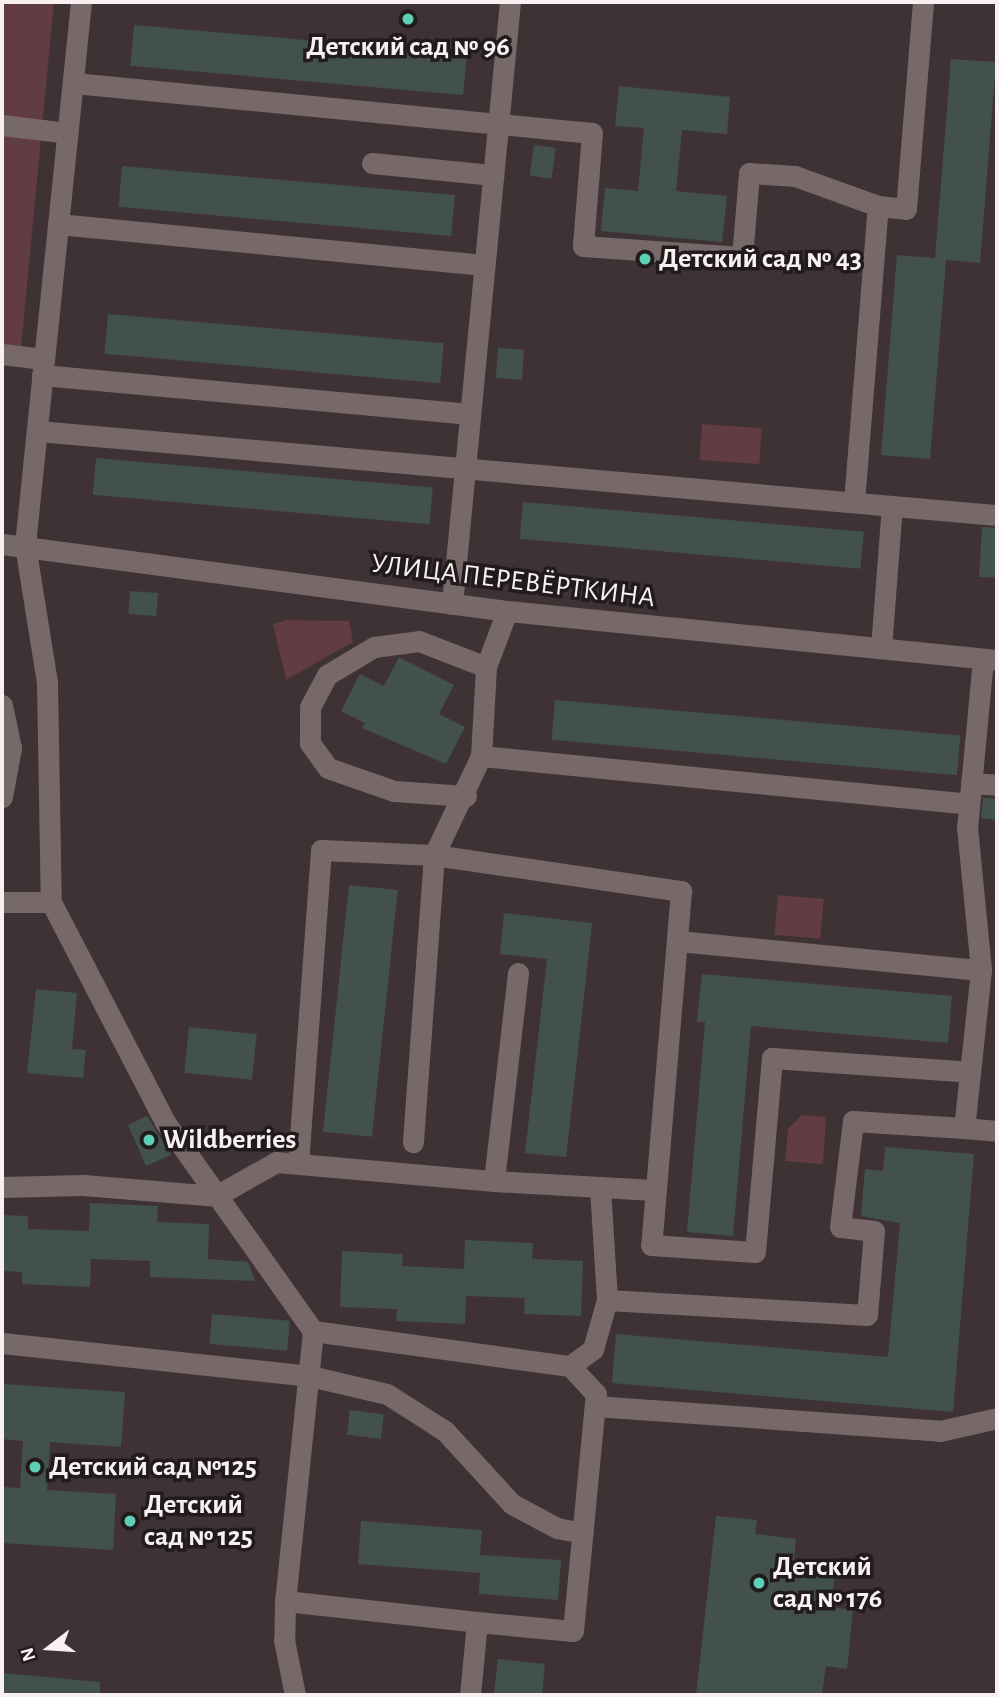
<!DOCTYPE html>
<meta charset="utf-8">
<style>
body{margin:0}
#map{position:relative;width:999px;height:1697px;overflow:hidden;background:#3f3234;font-family:"Alegreya Sans",sans-serif}
div>[style]{position:absolute}
[style*='--x']{left:calc(var(--x)*1px);top:calc(var(--y)*1px);width:calc(var(--w)*1px);rotate:calc(var(--a)*1deg)}
.green>*{inset:0;background:#613c42;transform-origin:0 0}
.building>*{inset:0;background:#43514e;transform-origin:0 0}
.minor>*{height:21px;margin:-10.5px;padding:0 10.5px;transform-origin:10.5px;border-radius:10.5px;background:#77686a}
.dots>*{width:19px;height:19px;translate:-50% -50%;box-sizing:border-box;border:4px solid #211b1c;border-radius:50%}
span{translate:-50% -50%;white-space:nowrap;text-align:center;line-height:1.15;-webkit-text-stroke:7px #211b1c;paint-order:stroke}
.poi-label{font-size:28px;color:#f9f0f1;font-weight:700}
.left{translate:0 -50%;text-align:left}
.street-label{font-size:28px;color:#f9f0f1}
.frame{position:absolute;inset:0;border:4px solid #f9f0f1;pointer-events:none}
.north{position:absolute;left:14px;top:1613px;width:70px;height:70px;-webkit-text-stroke:5px #211b1c;paint-order:stroke;rotate:253deg;font-size:19px;font-weight:700;line-height:28px;text-align:center;color:#f9f0f1}
.north::after{content:'';display:block;margin:auto;width:24px;height:32px;background:#f9f0f1;clip-path:polygon(50% 0,100% 100%,50% 72%,0 100%)}
</style>
<div id="map">
<div class="green">
<div style="clip-path:polygon(2px 2px,54px 2px,21px 348px,2px 347px)"></div>
<div style="left:702px;top:424px;width:60px;height:36px;rotate:4deg"></div>
<div style="clip-path:polygon(288px 620px,349px 621px,353px 642px,286px 680px,273px 624px)"></div>
<div style="left:778px;top:895px;width:46px;height:40px;rotate:5deg"></div>
<div style="clip-path:polygon(802px 1115px,826px 1117px,823px 1164px,785px 1161px,788px 1129px)"></div>
</div>
<div class="building">
<div style="left:134px;top:25px;width:334px;height:41px;rotate:5deg"></div>
<div style="clip-path:polygon(951px 59px,996px 62px,980px 263px,946px 260px,930px 459px,881px 455px,897px 255px,935px 258px)"></div>
<div style="clip-path:polygon(619px 86px,730px 97px,727px 134px,682px 130px,676px 191px,727px 196px,722px 242px,601px 231px,605px 188px,638px 191px,644px 128px,615px 126px)"></div>
<div style="left:534px;top:145px;width:22px;height:31px;rotate:8deg"></div>
<div style="left:122px;top:166px;width:334px;height:41px;rotate:5deg"></div>
<div style="left:108px;top:314px;width:337px;height:40px;rotate:5deg"></div>
<div style="left:498px;top:348px;width:26px;height:30px;rotate:4deg"></div>
<div style="left:96px;top:458px;width:338px;height:37px;rotate:5deg"></div>
<div style="left:523px;top:502px;width:342px;height:37px;rotate:5deg"></div>
<div style="clip-path:polygon(982px 527px,997px 528px,997px 578px,979px 577px)"></div>
<div style="left:130px;top:591px;width:28px;height:23px;rotate:4deg"></div>
<div style="clip-path:polygon(399px 657px,454px 685px,439px 714px,465px 727px,446px 764px,362px 728px,365px 723px,341px 711px,360px 674px,384px 686px)"></div>
<div style="left:555px;top:700px;width:407px;height:40px;rotate:5deg"></div>
<div style="clip-path:polygon(983px 798px,997px 799px,997px 820px,981px 818px)"></div>
<div style="left:349px;top:885px;width:49px;height:248px;rotate:6deg"></div>
<div style="clip-path:polygon(504px 913px,592px 923px,566px 1157px,525px 1153px,547px 959px,500px 954px)"></div>
<div style="clip-path:polygon(702px 974px,952px 996px,948px 1043px,751px 1026px,733px 1236px,687px 1232px,705px 1022px,697px 1022px)"></div>
<div style="clip-path:polygon(36px 989px,77px 993px,72px 1049px,86px 1050px,83px 1078px,27px 1073px)"></div>
<div style="left:189px;top:1027px;width:68px;height:46px;rotate:6deg"></div>
<div style="clip-path:polygon(147px 1116px,171px 1155px,146px 1166px,128px 1125px)"></div>
<div style="clip-path:polygon(885px 1147px,974px 1154px,953px 1412px,612px 1383px,616px 1334px,888px 1357px,900px 1223px,861px 1216px,865px 1169px,883px 1171px)"></div>
<div style="clip-path:polygon(90px 1203px,158px 1206px,157px 1222px,209px 1224px,208px 1259px,248px 1262px,255px 1281px,150px 1277px,150px 1261px,91px 1259px,90px 1287px,22px 1284px,22px 1272px,2px 1271px,2px 1215px,28px 1216px,28px 1229px,89px 1231px)"></div>
<div style="clip-path:polygon(465px 1240px,533px 1243px,532px 1259px,583px 1261px,581px 1316px,524px 1314px,525px 1298px,466px 1296px,465px 1324px,396px 1321px,397px 1309px,340px 1307px,342px 1251px,403px 1254px,402px 1266px,464px 1269px)"></div>
<div style="left:212px;top:1314px;width:78px;height:30px;rotate:5deg"></div>
<div style="clip-path:polygon(2px 1384px,125px 1392px,121px 1447px,50px 1442px,47px 1490px,116px 1494px,113px 1550px,2px 1543px,2px 1487px,20px 1488px,23px 1441px,2px 1439px)"></div>
<div style="left:350px;top:1410px;width:34px;height:25px;rotate:7deg"></div>
<div style="clip-path:polygon(716px 1516px,757px 1520px,755px 1534px,796px 1539px,794px 1559px,836px 1564px,831px 1607px,853px 1610px,847px 1669px,826px 1666px,822px 1695px,696px 1695px)"></div>
<div style="clip-path:polygon(361px 1521px,482px 1530px,480px 1555px,561px 1560px,558px 1600px,479px 1594px,480px 1573px,358px 1564px)"></div>
<div style="clip-path:polygon(498px 1659px,545px 1664px,542px 1695px,494px 1695px)"></div>
<div style="clip-path:polygon(2px 1673px,100px 1682px,100px 1695px,2px 1695px)"></div>
</div>
<div class="minor">
<div style="--x:81;--y:2;--w:546;--a:95.89"></div>
<div style="--x:25;--y:545;--w:140;--a:80.9"></div>
<div style="--x:47;--y:683;--w:219;--a:89"></div>
<div style="--x:51;--y:902;--w:248;--a:62.6"></div>
<div style="--x:165;--y:1122;--w:256;--a:54.7"></div>
<div style="--x:313;--y:1331;--w:259;--a:7.8"></div>
<div style="--x:570;--y:1366;--w:29;--a:-36"></div>
<div style="--x:593;--y:1349;--w:51;--a:-74.1"></div>
<div style="--x:74;--y:83;--w:520;--a:5.51"></div>
<div style="--x:592;--y:133;--w:113;--a:94.6"></div>
<div style="--x:583;--y:246;--w:159;--a:4"></div>
<div style="--x:742;--y:257;--w:84;--a:-85.2"></div>
<div style="--x:749;--y:173;--w:46;--a:3.7"></div>
<div style="--x:795;--y:176;--w:88;--a:19.9"></div>
<div style="--x:2;--y:125;--w:66;--a:6.9"></div>
<div style="--x:372;--y:163;--w:122;--a:5.7"></div>
<div style="--x:58;--y:224;--w:428;--a:5.5"></div>
<div style="--x:2;--y:354;--w:41;--a:7"></div>
<div style="--x:42;--y:375;--w:430;--a:5.2"></div>
<div style="--x:38;--y:431;--w:963;--a:5.01"></div>
<div style="--x:854;--y:502;--w:297;--a:-85.4"></div>
<div style="--x:878;--y:206;--w:28;--a:6"></div>
<div style="--x:906;--y:209;--w:208;--a:-85.3"></div>
<div style="--x:2;--y:544;--w:509;--a:7.56"></div>
<div style="--x:507;--y:611;--w:492;--a:5.7"></div>
<div style="--x:452;--y:604;--w:605;--a:-84.5"></div>
<div style="--x:507;--y:611;--w:60;--a:110.6"></div>
<div style="--x:486;--y:667;--w:89;--a:93.2"></div>
<div style="--x:481;--y:756;--w:110;--a:115.4"></div>
<div style="--x:434;--y:855;--w:250;--a:8.3"></div>
<div style="--x:681;--y:891;--w:355;--a:94.8"></div>
<div style="--x:651;--y:1245;--w:104;--a:3.9"></div>
<div style="--x:755;--y:1252;--w:195;--a:-85"></div>
<div style="--x:772;--y:1058;--w:198;--a:4"></div>
<div style="--x:881;--y:648;--w:142;--a:-85.6"></div>
<div style="--x:983;--y:659;--w:169;--a:95.4"></div>
<div style="--x:967;--y:827;--w:144;--a:84.4"></div>
<div style="--x:981;--y:970;--w:159;--a:96.1"></div>
<div style="--x:964;--y:1128;--w:33;--a:5"></div>
<div style="--x:2;--y:705;--w:44;--a:78.2"></div>
<div style="--x:11;--y:748;--w:50;--a:100.4"></div>
<div style="--x:481;--y:756;--w:490;--a:5.6"></div>
<div style="--x:971;--y:783;--w:26;--a:4"></div>
<div style="--x:466;--y:796;--w:72;--a:-176"></div>
<div style="--x:394;--y:791;--w:70;--a:-160.8"></div>
<div style="--x:328;--y:768;--w:31;--a:-126"></div>
<div style="--x:310;--y:743;--w:36;--a:-90"></div>
<div style="--x:310;--y:707;--w:36;--a:-62"></div>
<div style="--x:327;--y:675;--w:55;--a:-30.8"></div>
<div style="--x:374;--y:647;--w:45;--a:-7.6"></div>
<div style="--x:419;--y:641;--w:72;--a:21.2"></div>
<div style="--x:2;--y:902;--w:49;--a:0"></div>
<div style="--x:678;--y:941;--w:304;--a:5.5"></div>
<div style="--x:518;--y:973;--w:209;--a:96.6"></div>
<div style="--x:494;--y:1181;--w:160;--a:3.2"></div>
<div style="--x:298;--y:1164;--w:315;--a:-85.8"></div>
<div style="--x:321;--y:850;--w:113;--a:2.5"></div>
<div style="--x:434;--y:855;--w:288;--a:94.2"></div>
<div style="--x:2;--y:1187;--w:81;--a:-1.4"></div>
<div style="--x:83;--y:1185;--w:133;--a:4.7"></div>
<div style="--x:216;--y:1196;--w:69;--a:-29.5"></div>
<div style="--x:276;--y:1162;--w:219;--a:5"></div>
<div style="--x:600;--y:1188;--w:112;--a:86.4"></div>
<div style="--x:607;--y:1300;--w:260;--a:3.3"></div>
<div style="--x:867;--y:1315;--w:84;--a:-85.2"></div>
<div style="--x:874;--y:1231;--w:34;--a:-173"></div>
<div style="--x:840;--y:1227;--w:107;--a:-83"></div>
<div style="--x:853;--y:1121;--w:111;--a:3.6"></div>
<div style="--x:313;--y:1331;--w:271;--a:95.9"></div>
<div style="--x:285;--y:1601;--w:193;--a:6.2"></div>
<div style="--x:477;--y:1622;--w:73;--a:95.5"></div>
<div style="--x:2;--y:1343;--w:310;--a:6.1"></div>
<div style="--x:310;--y:1376;--w:79;--a:13.2"></div>
<div style="--x:387;--y:1394;--w:69;--a:32.5"></div>
<div style="--x:445;--y:1431;--w:99;--a:47.5"></div>
<div style="--x:512;--y:1504;--w:51;--a:28.1"></div>
<div style="--x:557;--y:1528;--w:26;--a:11"></div>
<div style="--x:595;--y:1406;--w:346;--a:4.1"></div>
<div style="--x:940;--y:1431;--w:58;--a:-12.8"></div>
<div style="--x:285;--y:1601;--w:39;--a:91"></div>
<div style="--x:284;--y:1640;--w:56;--a:78.7"></div>
<div style="--x:477;--y:1622;--w:96;--a:5.4"></div>
<div style="--x:573;--y:1631;--w:238;--a:-84.5"></div>
<div style="--x:596;--y:1394;--w:38;--a:-133"></div>
</div>
<div class="dots">
<div style="left:408px;top:19px;background:#5eceb7"></div>
<div style="left:645px;top:259px;background:#5eceb7"></div>
<div style="left:149px;top:1140px;background:#5eceb7"></div>
<div style="left:35px;top:1467px;background:#5eceb7"></div>
<div style="left:130px;top:1521px;background:#5eceb7"></div>
<div style="left:759px;top:1583px;background:#5eceb7"></div>
</div>
<div class="poi-label">
<span style="left:408px;top:47px">Детский сад № 96</span>
<span class="left" style="left:659px;top:259px">Детский сад № 43</span>
<span class="left" style="left:163px;top:1140px">Wildberries</span>
<span class="left" style="left:49px;top:1467px">Детский сад №125</span>
<span class="left" style="left:144px;top:1521px">Детский<br>сад № 125</span>
<span class="left" style="left:773px;top:1583px">Детский<br>сад № 176</span>
</div>
<div class="street-label">
<span style="left:513px;top:581px;rotate:7deg">УЛИЦА ПЕРЕВЁРТКИНА</span>
</div>
<div class="frame"></div>
<div class="north">N</div>
</div>
